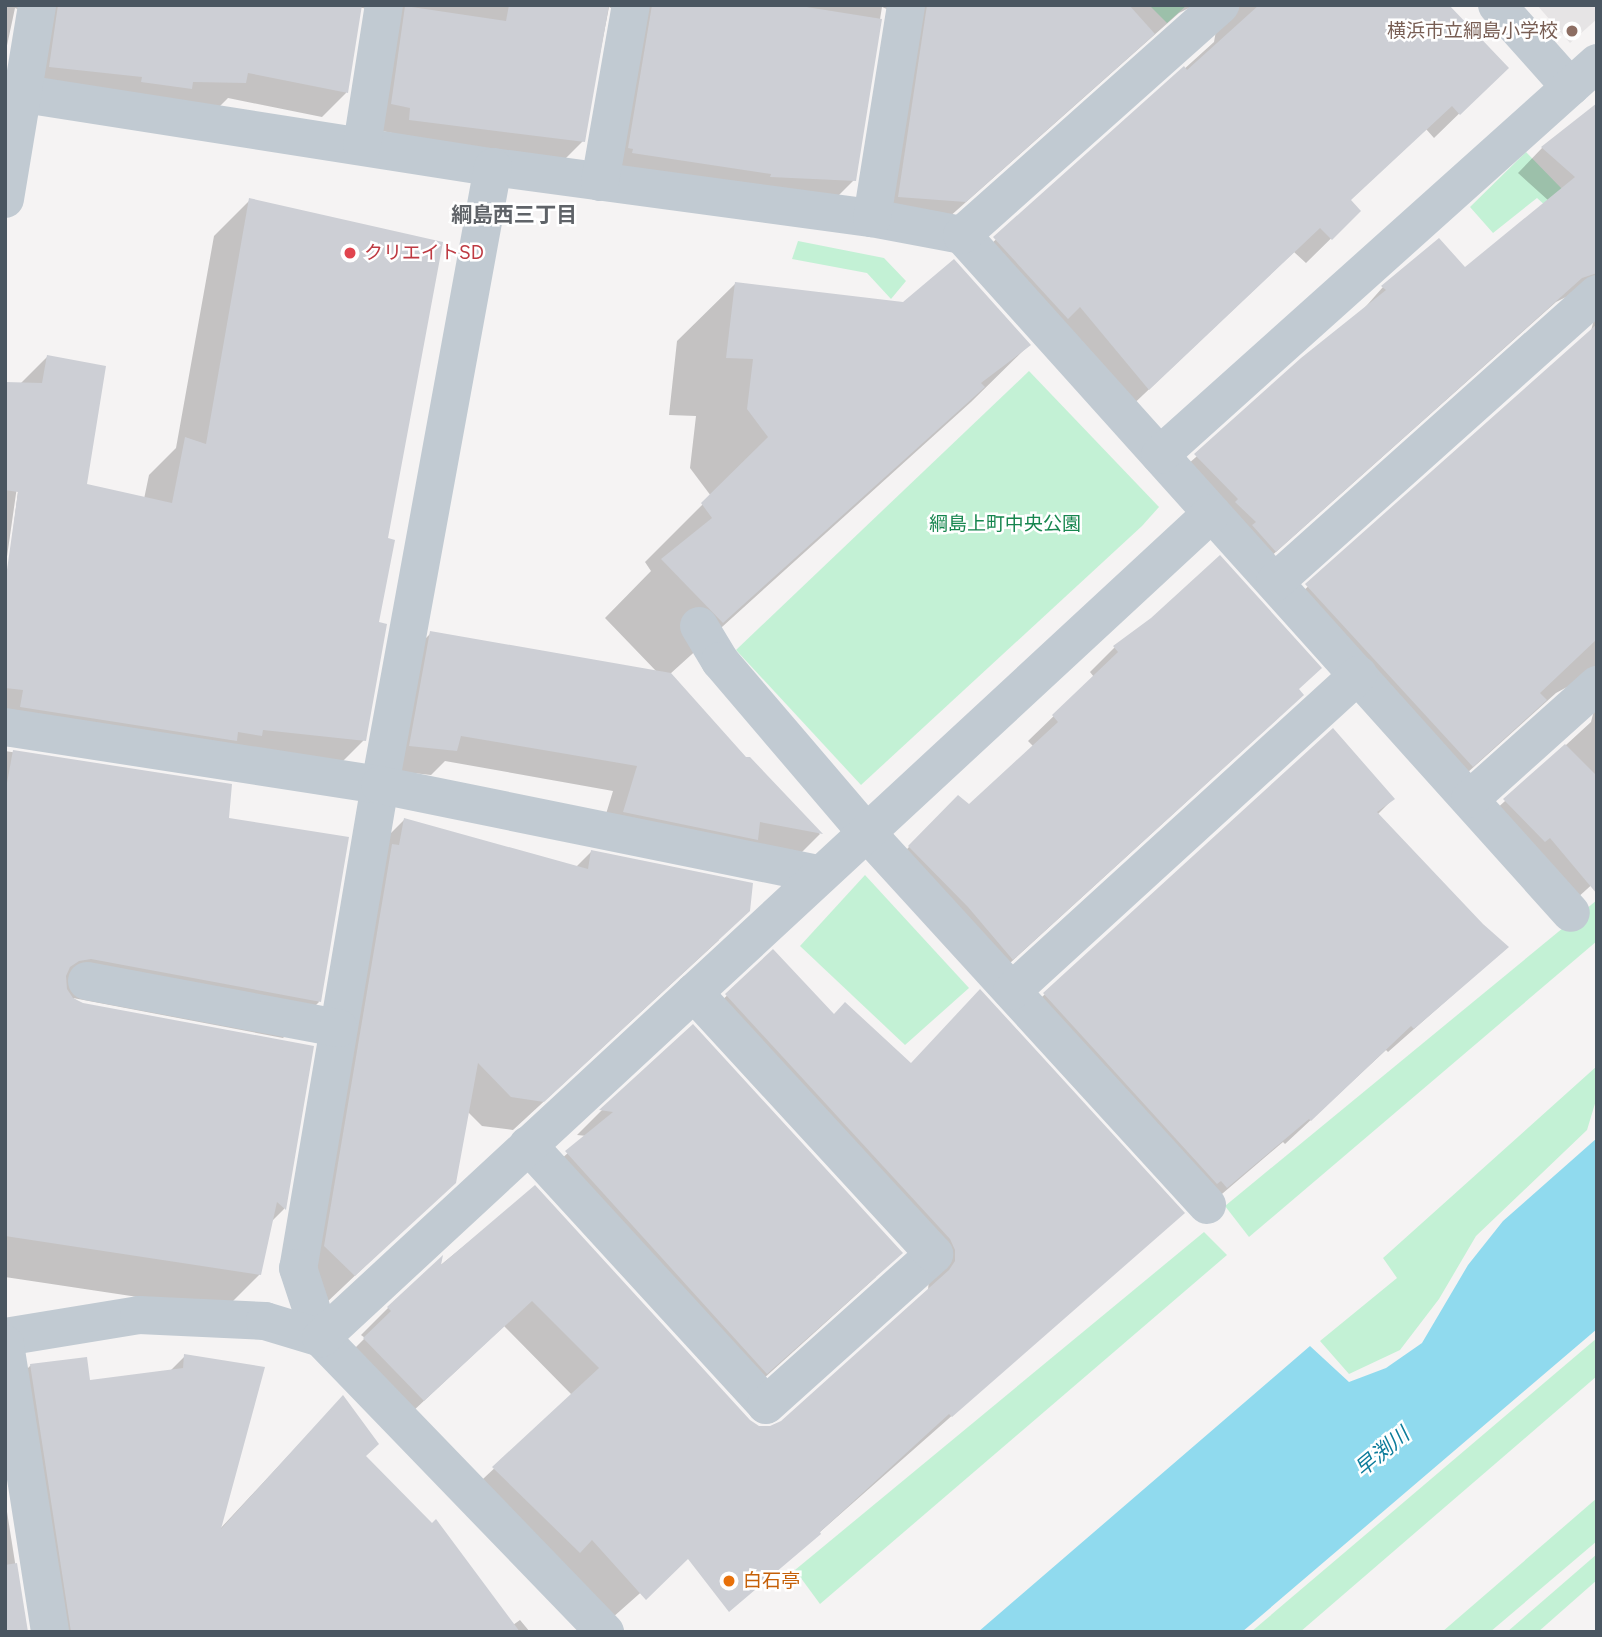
<!DOCTYPE html>
<meta charset="utf-8">
<style>
body{margin:0}
#map{position:relative;width:1602px;height:1637px;overflow:hidden;background:#f5f3f3;font-family:Figtree,"Noto Sans JP",sans-serif}
div>[style]{position:absolute}
[style*='--x']{left:calc(var(--x)*1px);top:calc(var(--y)*1px);width:calc(var(--w)*1px);rotate:calc(var(--a)*1deg)}
.education>*{inset:0;background:#e6e4e5}
.green>*{inset:0;background:#c3f1d5}
.water>*{inset:0;background:#90daee}
.shadow>*{inset:0;background:#0003}
.building>*{inset:0;background:#cdcfd5}
.minor>*{height:38px;margin:-19px;padding:0 19px;transform-origin:19px;border-radius:19px;background:#c1cad2}
.dots>*{width:19px;height:19px;translate:-50% -50%;box-sizing:border-box;border:4px solid #fff;border-radius:50%}
span{translate:-50% -50%;white-space:nowrap;text-align:center;line-height:1.15;-webkit-text-stroke:5px #fff;paint-order:stroke}
.education-label{font-size:19px;color:#785e54}
.right{translate:-100% -50%;text-align:right}
.health-label{font-size:19px;color:#be3a42}
.left{translate:0 -50%;text-align:left}
.park-label{font-size:19px;color:#17864f}
.food-label{font-size:19px;color:#c56008}
.neighbourhood-label{font-size:21px;color:#5f6368;font-weight:700}
.water-label{font-size:21px;color:#0c7c9b;font-style:italic}
.frame{position:absolute;inset:0;border:7px solid #4a5661;pointer-events:none}
</style>
<div id="map">
<div class="education">
<div style="clip-path:polygon(1537px 5px,1597px 5px,1597px 19px,1570px 43px)"></div>
</div>
<div class="green">
<div style="clip-path:polygon(1149px 5px,1187px 5px,1167px 23px)"></div>
<div style="clip-path:polygon(1526px 152px,1597px 225px,1597px 252px,1537px 198px,1493px 233px,1470px 207px)"></div>
<div style="clip-path:polygon(798px 241px,884px 258px,906px 281px,891px 299px,867px 273px,792px 259px)"></div>
<div style="clip-path:polygon(1029px 371px,1159px 507px,1142px 526px,861px 785px,736px 650px)"></div>
<div style="clip-path:polygon(865px 875px,969px 988px,905px 1045px,800px 946px)"></div>
<div style="clip-path:polygon(1597px 900px,1597px 941px,1249px 1237px,1225px 1206px)"></div>
<div style="clip-path:polygon(1597px 1066px,1597px 1097px,1587px 1130px,1476px 1236px,1439px 1299px,1400px 1350px,1349px 1374px,1320px 1341px,1397px 1278px,1383px 1258px)"></div>
<div style="clip-path:polygon(1204px 1232px,1227px 1255px,820px 1604px,795px 1570px)"></div>
<div style="clip-path:polygon(1597px 1338px,1597px 1376px,1300px 1632px,1251px 1632px)"></div>
<div style="clip-path:polygon(1597px 1498px,1597px 1541px,1490px 1632px,1442px 1632px)"></div>
<div style="clip-path:polygon(1597px 1554px,1597px 1580px,1538px 1632px,1507px 1632px)"></div>
</div>
<div class="water">
<div style="clip-path:polygon(1597px 1138px,1597px 1329px,1242px 1632px,978px 1632px,1310px 1346px,1349px 1382px,1386px 1368px,1422px 1343px,1468px 1265px,1503px 1221px)"></div>
</div>
<div class="shadow">
<div style="clip-path:polygon(5px 5px,1446px 5px,1506px 68px,1434px 138px,1426px 129px,1350px 200px,1359px 211px,1306px 263px,1294px 252px,1124px 413px,970px 263px,1214px 42px,1217px 25px,1189px 8px,1179px 13px,939px 226px,874px 221px,896px 13px,882px 7px,854px 180px,829px 205px,609px 177px,621px 13px,609px 7px,583px 141px,558px 166px,367px 128px,373px 12px,363px 8px,360px 8px,346px 93px,322px 117px,228px 98px,219px 107px,25px 91px,27px 13px,15px 8px,5px 55px)"></div>
<div style="clip-path:polygon(1597px 105px,1597px 880px,1565px 909px,1480px 824px,1591px 722px,1595px 706px,1567px 687px,1556px 693px,1447px 791px,1282px 610px,1591px 331px,1595px 315px,1566px 297px,1556px 302px,1250px 575px,1171px 479px,1360px 313px,1383px 287px,1464px 270px,1549px 201px,1518px 173px,1542px 148px)"></div>
<div style="clip-path:polygon(250px 200px,386px 540px,364px 740px,328px 776px,5px 746px,5px 596px,30px 395px,5px 571px,5px 414px,11px 393px,47px 357px,85px 486px,144px 499px,149px 475px,176px 448px,214px 236px)"></div>
<div style="clip-path:polygon(735px 284px,1029px 345px,971px 402px,670px 674px,746px 759px,749px 758px,820px 834px,796px 858px,599px 837px,613px 791px,445px 761px,431px 775px,386px 770px,406px 658px,431px 633px,657px 672px,605px 618px,651px 571px,645px 562px,711px 496px,690px 468px,696px 416px,669px 415px,677px 341px)"></div>
<div style="clip-path:polygon(1152px 620px,1297px 690px,1277px 719px,987px 984px,885px 872px,933px 822px,969px 807px,1034px 747px,1028px 741px,1094px 677px,1090px 672px,1114px 648px)"></div>
<div style="clip-path:polygon(1333px 730px,1393px 799px,1377px 815px,1482px 925px,1507px 947px,1388px 1052px,1386px 1050px,1285px 1144px,1283px 1142px,1202px 1211px,1019px 1018px)"></div>
<div style="clip-path:polygon(5px 751px,230px 786px,227px 820px,319px 1002px,283px 1038px,73px 998px,82px 1004px,312px 1047px,284px 1209px,271px 1222px,260px 1274px,224px 1310px,5px 1277px)"></div>
<div style="clip-path:polygon(404px 820px,575px 868px,591px 852px,719px 940px,513px 1130px,482px 1126px,467px 1111px,454px 1182px,325px 1304px,295px 1276px,375px 849px)"></div>
<div style="clip-path:polygon(773px 952px,834px 1016px,910px 1065px,1182px 1213px,812px 1539px,761px 1486px,612px 1618px,466px 1495px,572px 1395px,504px 1326px,396px 1427px,337px 1366px,365px 1338px,361px 1335px,388px 1308px,535px 1188px,749px 1421px,758px 1427px,770px 1428px,782px 1423px,928px 1290px,929px 1278px,923px 1266px,699px 1022px)"></div>
<div style="clip-path:polygon(692px 1026px,876px 1277px,742px 1398px,541px 1177px,587px 1136px,577px 1135px,601px 1111px)"></div>
<div style="clip-path:polygon(185px 1356px,219px 1530px,342px 1398px,364px 1456px,513px 1625px,520px 1620px,530px 1632px,32px 1632px,5px 1391px,31px 1365px,89px 1382px,170px 1371px)"></div>
<div style="clip-path:polygon(5px 1499px,26px 1632px,5px 1632px)"></div>
</div>
<div class="building">
<div style="clip-path:polygon(58px 5px,362px 5px,348px 93px,248px 73px,246px 83px,193px 82px,192px 89px,141px 82px,142px 77px,49px 67px)"></div>
<div style="clip-path:polygon(509px 5px,609px 5px,585px 142px,409px 120px,410px 108px,391px 104px,405px 6px,506px 21px)"></div>
<div style="clip-path:polygon(652px 5px,794px 5px,882px 19px,856px 181px,770px 177px,771px 174px,632px 153px,633px 149px,628px 148px)"></div>
<div style="clip-path:polygon(927px 5px,1129px 5px,1155px 34px,966px 202px,898px 197px)"></div>
<div style="clip-path:polygon(1259px 5px,1449px 5px,1509px 68px,1460px 115px,1452px 106px,1351px 200px,1361px 211px,1332px 240px,1320px 228px,1149px 390px,1080px 307px,1068px 319px,993px 237px,1184px 66px,1187px 70px)"></div>
<div style="clip-path:polygon(1597px 103px,1597px 273px,1582px 278px,1276px 552px,1252px 525px,1256px 522px,1235px 502px,1238px 499px,1194px 454px,1301px 358px,1386px 290px,1381px 286px,1439px 238px,1465px 267px,1575px 177px,1541px 147px)"></div>
<div style="clip-path:polygon(249px 198px,443px 242px,388px 538px,395px 540px,379px 622px,387px 624px,366px 741px,263px 730px,262px 736px,238px 732px,237px 741px,20px 707px,23px 690px,5px 688px,5px 584px,18px 492px,5px 490px,5px 382px,42px 383px,47px 355px,106px 366px,87px 484px,172px 503px,185px 437px,206px 444px)"></div>
<div style="clip-path:polygon(954px 259px,1031px 345px,981px 383px,985px 387px,723px 623px,661px 559px,712px 518px,701px 503px,768px 437px,747px 409px,753px 359px,726px 358px,735px 282px,903px 302px)"></div>
<div style="clip-path:polygon(1597px 324px,1597px 639px,1540px 693px,1547px 700px,1473px 767px,1305px 584px)"></div>
<div style="clip-path:polygon(1220px 555px,1322px 668px,1299px 689px,1304px 695px,1013px 960px,968px 907px,908px 846px,958px 795px,969px 804px,1058px 722px,1052px 715px,1118px 652px,1113px 646px,1151px 618px)"></div>
<div style="clip-path:polygon(430px 631px,671px 673px,746px 757px,750px 757px,823px 834px,760px 822px,758px 840px,623px 812px,637px 766px,461px 736px,457px 751px,409px 746px)"></div>
<div style="clip-path:polygon(1333px 728px,1395px 799px,1377px 812px,1483px 924px,1509px 947px,1414px 1029px,1411px 1026px,1311px 1121px,1309px 1119px,1227px 1188px,1221px 1181px,1217px 1184px,1043px 993px)"></div>
<div style="clip-path:polygon(1565px 744px,1597px 776px,1597px 894px,1550px 838px,1545px 842px,1503px 799px)"></div>
<div style="clip-path:polygon(13px 750px,232px 784px,229px 818px,349px 837px,321px 1002px,91px 959px,79px 961px,70px 967px,66px 976px,67px 989px,73px 998px,83px 1003px,314px 1046px,286px 1210px,277px 1202px,261px 1275px,5px 1236px,5px 794px)"></div>
<div style="clip-path:polygon(404px 818px,588px 869px,591px 850px,753px 883px,750px 911px,544px 1102px,511px 1097px,478px 1063px,456px 1183px,355px 1276px,324px 1246px,392px 844px,399px 845px)"></div>
<div style="clip-path:polygon(773px 949px,834px 1014px,845px 1002px,911px 1063px,980px 989px,1185px 1213px,952px 1417px,949px 1414px,820px 1532px,821px 1534px,729px 1612px,688px 1559px,646px 1600px,592px 1540px,580px 1553px,492px 1467px,599px 1368px,532px 1301px,424px 1401px,363px 1338px,391px 1311px,387px 1307px,443px 1255px,441px 1265px,535px 1185px,750px 1420px,759px 1426px,770px 1426px,781px 1421px,949px 1270px,955px 1261px,955px 1250px,950px 1239px,725px 994px)"></div>
<div style="clip-path:polygon(693px 1024px,903px 1253px,767px 1374px,565px 1151px,613px 1112px,599px 1110px)"></div>
<div style="clip-path:polygon(184px 1354px,265px 1367px,221px 1529px,343px 1395px,379px 1444px,366px 1456px,432px 1523px,436px 1519px,520px 1632px,71px 1632px,30px 1364px,87px 1357px,90px 1380px,183px 1368px)"></div>
<div style="clip-path:polygon(17px 1563px,28px 1632px,5px 1632px,5px 1565px)"></div>
</div>
<div class="minor">
<div style="--x:1497;--y:5;--w:110;--a:48.3"></div>
<div style="--x:5;--y:91;--w:494;--a:8.9"></div>
<div style="--x:493;--y:167;--w:382;--a:7.7"></div>
<div style="--x:872;--y:218;--w:92;--a:10.7"></div>
<div style="--x:962;--y:235;--w:911;--a:48.07"></div>
<div style="--x:362;--y:145;--w:142;--a:-81.1"></div>
<div style="--x:493;--y:167;--w:628;--a:100.36"></div>
<div style="--x:380;--y:785;--w:490;--a:99.6"></div>
<div style="--x:298;--y:1268;--w:74;--a:71.8"></div>
<div style="--x:321;--y:1338;--w:409;--a:46"></div>
<div style="--x:600;--y:182;--w:180;--a:-80.1"></div>
<div style="--x:5;--y:199;--w:197;--a:-80.6"></div>
<div style="--x:872;--y:218;--w:216;--a:-80.9"></div>
<div style="--x:962;--y:235;--w:346;--a:-41.7"></div>
<div style="--x:1160;--y:455;--w:587;--a:-41.89"></div>
<div style="--x:1275;--y:582;--w:432;--a:-41.8"></div>
<div style="--x:699;--y:626;--w:41;--a:59"></div>
<div style="--x:720;--y:661;--w:226;--a:49.5"></div>
<div style="--x:867;--y:833;--w:504;--a:47.57"></div>
<div style="--x:5;--y:727;--w:379;--a:8.8"></div>
<div style="--x:380;--y:785;--w:450;--a:11.5"></div>
<div style="--x:1470;--y:799;--w:171;--a:-41.9"></div>
<div style="--x:87;--y:981;--w:256;--a:10.6"></div>
<div style="--x:1012;--y:991;--w:469;--a:-42.4"></div>
<div style="--x:528;--y:1145;--w:352;--a:47.5"></div>
<div style="--x:766;--y:1405;--w:226;--a:-41.9"></div>
<div style="--x:934;--y:1254;--w:355;--a:-132.6"></div>
<div style="--x:5;--y:1337;--w:136;--a:-9.3"></div>
<div style="--x:139;--y:1315;--w:126;--a:2.7"></div>
<div style="--x:265;--y:1321;--w:59;--a:16.9"></div>
<div style="--x:321;--y:1338;--w:1214;--a:-42.8"></div>
<div style="--x:5;--y:1344;--w:291;--a:81.1"></div>
</div>
<div class="dots">
<div style="left:1572px;top:31px;background:#8d6e63"></div>
<div style="left:350px;top:253px;background:#e0444e"></div>
<div style="left:729px;top:1581px;background:#e8710a"></div>
</div>
<div class="education-label">
<span class="right" style="left:1558px;top:31px">横浜市立綱島小学校</span>
</div>
<div class="health-label">
<span class="left" style="left:364px;top:253px">クリエイトSD</span>
</div>
<div class="park-label">
<span style="left:1005px;top:524px">綱島上町中央公園</span>
</div>
<div class="food-label">
<span class="left" style="left:743px;top:1581px">白石亭</span>
</div>
<div class="neighbourhood-label">
<span style="left:514px;top:215px">綱島西三丁目</span>
</div>
<div class="water-label">
<span style="left:1382px;top:1452px;rotate:-40deg">早渕川</span>
</div>
<div class="frame"></div>
</div>
